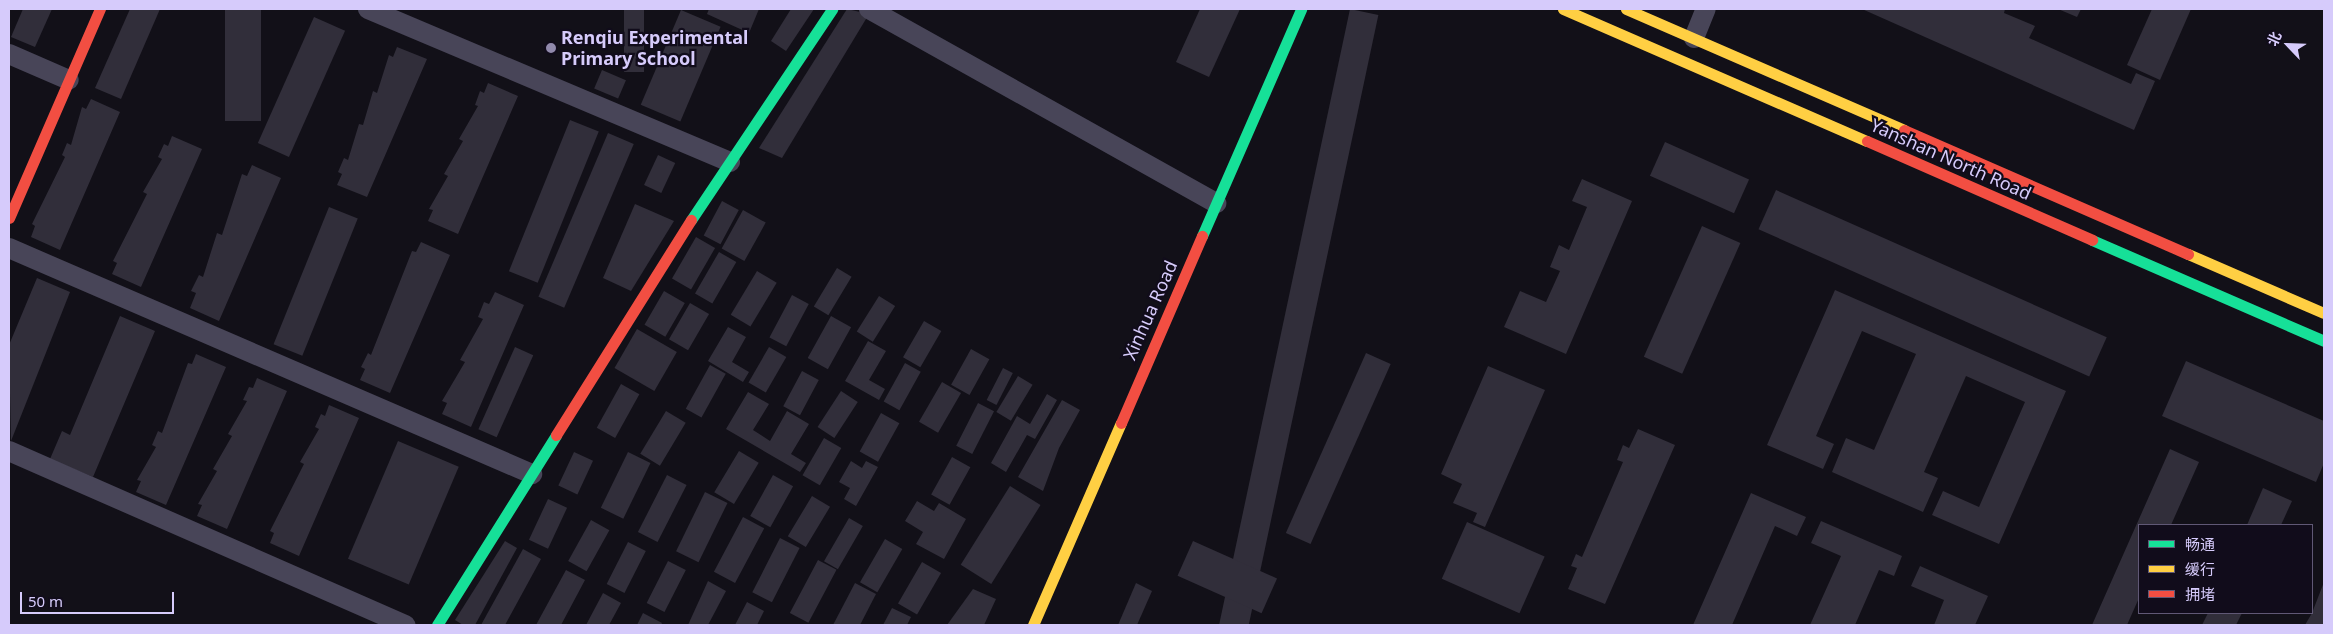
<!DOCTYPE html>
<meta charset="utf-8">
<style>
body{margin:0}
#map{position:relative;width:2333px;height:634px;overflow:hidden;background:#121018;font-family:"Noto Sans","Noto Sans SC",sans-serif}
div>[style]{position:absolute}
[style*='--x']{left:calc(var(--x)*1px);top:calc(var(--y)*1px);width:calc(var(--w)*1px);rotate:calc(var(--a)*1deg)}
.building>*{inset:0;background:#312e3a;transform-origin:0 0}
.street>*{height:20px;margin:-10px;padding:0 10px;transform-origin:10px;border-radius:10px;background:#484558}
.fast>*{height:11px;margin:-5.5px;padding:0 5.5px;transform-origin:5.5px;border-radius:5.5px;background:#16e098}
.slow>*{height:11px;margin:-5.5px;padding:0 5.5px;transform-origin:5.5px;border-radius:5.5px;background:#ffcf43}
.jam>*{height:11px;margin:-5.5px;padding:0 5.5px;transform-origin:5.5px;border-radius:5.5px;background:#f24e42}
.dots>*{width:14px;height:14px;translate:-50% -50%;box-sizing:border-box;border:2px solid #110c1b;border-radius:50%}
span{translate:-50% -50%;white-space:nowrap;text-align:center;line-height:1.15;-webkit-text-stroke:4.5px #110c1b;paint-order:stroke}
.poi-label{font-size:18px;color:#d6cbfb;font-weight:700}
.left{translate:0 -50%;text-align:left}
.street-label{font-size:18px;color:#d6cbfb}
.frame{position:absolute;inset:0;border:10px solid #d6cbfb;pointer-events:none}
.legend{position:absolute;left:2138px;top:524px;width:175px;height:90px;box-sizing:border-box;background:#110c1b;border:1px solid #605875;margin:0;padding:6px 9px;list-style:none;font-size:15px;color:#d6cbfb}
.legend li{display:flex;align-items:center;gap:10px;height:25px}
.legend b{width:25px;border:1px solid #605875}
.north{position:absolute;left:2263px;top:20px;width:50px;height:50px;-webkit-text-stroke:4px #110c1b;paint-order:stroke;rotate:294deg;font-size:14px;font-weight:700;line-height:20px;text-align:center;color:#d6cbfb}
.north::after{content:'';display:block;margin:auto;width:18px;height:22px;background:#d6cbfb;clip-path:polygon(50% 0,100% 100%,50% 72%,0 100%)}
.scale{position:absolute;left:20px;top:592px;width:154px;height:22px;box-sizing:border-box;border:2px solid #d6cbfb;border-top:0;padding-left:6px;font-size:15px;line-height:18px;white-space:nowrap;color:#d6cbfb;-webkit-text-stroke:4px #110c1b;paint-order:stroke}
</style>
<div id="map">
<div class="building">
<div style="clip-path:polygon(23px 9px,52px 9px,35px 47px,11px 37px)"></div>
<div style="clip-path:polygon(130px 9px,160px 9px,121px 99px,95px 88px)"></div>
<div style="left:225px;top:9px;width:36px;height:112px"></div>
<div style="left:624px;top:9px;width:20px;height:63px"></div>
<div style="clip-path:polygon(709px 9px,759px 9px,749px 33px,707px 14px)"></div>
<div style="clip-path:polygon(791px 9px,814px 9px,786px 51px,771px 41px)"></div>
<div style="clip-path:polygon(847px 9px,869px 14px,782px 158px,759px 148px)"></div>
<div style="clip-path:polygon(1200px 9px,1240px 9px,1209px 77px,1176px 62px)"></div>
<div style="left:1350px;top:9px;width:29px;height:672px;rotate:12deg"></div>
<div style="clip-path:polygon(1862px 9px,2005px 9px,2004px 13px,2035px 26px,2029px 38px,2131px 84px,2136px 73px,2155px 81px,2134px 130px)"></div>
<div style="clip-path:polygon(2058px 9px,2081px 9px,2077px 17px)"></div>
<div style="clip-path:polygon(2152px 9px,2191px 9px,2160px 80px,2127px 65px)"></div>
<div style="left:681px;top:10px;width:43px;height:103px;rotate:23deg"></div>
<div style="left:314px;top:17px;width:34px;height:138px;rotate:24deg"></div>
<div style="clip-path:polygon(397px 47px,427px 59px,367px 197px,337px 185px,342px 174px,338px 172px,344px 158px,348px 160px,359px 124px,363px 125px,373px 91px,377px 93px,389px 55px,393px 57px)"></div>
<div style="left:602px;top:70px;width:26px;height:20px;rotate:23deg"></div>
<div style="clip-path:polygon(488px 83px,518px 96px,458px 234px,428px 221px,433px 210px,429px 209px,448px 176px,444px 174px,463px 141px,459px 139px,478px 106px,475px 105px,480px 91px,484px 93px)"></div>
<div style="clip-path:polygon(91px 99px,120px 112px,60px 250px,31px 237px,35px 226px,32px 224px,65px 157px,62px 155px,67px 143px,71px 145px,82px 107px,86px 109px)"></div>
<div style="left:570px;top:120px;width:31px;height:163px;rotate:22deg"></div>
<div style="left:608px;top:133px;width:28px;height:178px;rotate:23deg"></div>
<div style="clip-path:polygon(172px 136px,202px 149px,141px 287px,112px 274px,117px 263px,113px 261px,147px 194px,143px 192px,162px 159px,158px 157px,164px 144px,168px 146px)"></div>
<div style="left:1665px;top:142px;width:92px;height:37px;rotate:24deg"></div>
<div style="left:658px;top:155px;width:19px;height:33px;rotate:25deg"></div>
<div style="clip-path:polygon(252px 165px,281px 178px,219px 321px,190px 308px,196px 293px,191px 291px,199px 275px,203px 277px,217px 233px,222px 235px,242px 174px,247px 176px)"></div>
<div style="clip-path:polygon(1582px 179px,1632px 201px,1566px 354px,1504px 327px,1520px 291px,1546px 302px,1560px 271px,1550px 267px,1559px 245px,1569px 250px,1587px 207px,1572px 201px)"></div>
<div style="left:1776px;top:190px;width:362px;height:43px;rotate:24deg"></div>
<div style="left:722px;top:201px;width:19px;height:39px;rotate:28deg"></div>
<div style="clip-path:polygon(635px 204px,674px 221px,631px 291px,603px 278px)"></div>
<div style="left:329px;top:207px;width:31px;height:148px;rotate:22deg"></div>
<div style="left:743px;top:210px;width:26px;height:44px;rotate:29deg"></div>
<div style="left:1702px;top:226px;width:42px;height:143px;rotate:24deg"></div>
<div style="left:696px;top:237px;width:22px;height:48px;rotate:30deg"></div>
<div style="clip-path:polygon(421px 242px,450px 255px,390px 393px,360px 380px,365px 369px,361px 367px,368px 353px,371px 355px,412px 251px,416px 252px)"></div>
<div style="left:719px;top:252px;width:20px;height:48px;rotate:30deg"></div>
<div style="left:837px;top:268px;width:17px;height:45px;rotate:31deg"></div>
<div style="left:757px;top:271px;width:23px;height:51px;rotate:31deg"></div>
<div style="clip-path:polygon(37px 278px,70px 292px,11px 441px,9px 345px)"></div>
<div style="clip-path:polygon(1835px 290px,2066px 391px,1999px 544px,1932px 515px,1943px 491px,1979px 507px,2025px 402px,1966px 376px,1924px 472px,1938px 478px,1923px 512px,1832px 472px,1846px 438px,1874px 450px,1916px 354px,1862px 331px,1816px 436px,1834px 444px,1823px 469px,1767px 445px)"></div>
<div style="left:664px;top:291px;width:24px;height:39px;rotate:30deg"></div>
<div style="clip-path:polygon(495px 292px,524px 305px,471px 427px,442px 414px,447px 403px,442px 401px,465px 362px,460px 360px,483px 319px,478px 317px,484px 302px,489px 304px)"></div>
<div style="left:792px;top:295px;width:19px;height:48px;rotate:28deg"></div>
<div style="left:879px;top:296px;width:19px;height:42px;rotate:32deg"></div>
<div style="left:690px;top:303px;width:22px;height:42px;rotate:30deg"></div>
<div style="clip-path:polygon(120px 316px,155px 331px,93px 477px,50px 459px,62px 431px,70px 435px)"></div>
<div style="left:831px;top:316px;width:23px;height:48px;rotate:29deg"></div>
<div style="left:924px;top:321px;width:20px;height:42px;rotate:30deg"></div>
<div style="clip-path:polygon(728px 327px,746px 337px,732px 362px,749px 372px,743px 382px,708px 361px)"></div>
<div style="left:637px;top:329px;width:46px;height:45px;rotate:30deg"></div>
<div style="clip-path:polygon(868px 341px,886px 351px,869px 380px,885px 389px,879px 400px,845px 381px)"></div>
<div style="left:515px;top:347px;width:20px;height:90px;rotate:24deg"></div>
<div style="left:769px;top:347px;width:20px;height:41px;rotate:30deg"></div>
<div style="left:971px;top:349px;width:21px;height:41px;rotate:29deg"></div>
<div style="left:1366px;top:353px;width:27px;height:197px;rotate:24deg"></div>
<div style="clip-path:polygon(196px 354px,226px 367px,166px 505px,136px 492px,141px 481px,137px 480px,156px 447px,152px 445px,158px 431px,162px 433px,188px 363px,192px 364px)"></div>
<div style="clip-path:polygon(2186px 361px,2324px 421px,2324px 463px,2316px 482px,2162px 416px)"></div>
<div style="left:905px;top:363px;width:18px;height:44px;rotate:29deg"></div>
<div style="left:710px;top:365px;width:18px;height:50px;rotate:29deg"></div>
<div style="clip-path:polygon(1488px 366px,1545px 390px,1485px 527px,1473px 522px,1477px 513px,1453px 503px,1462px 484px,1441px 474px)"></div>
<div style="left:1003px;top:368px;width:11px;height:36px;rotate:27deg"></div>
<div style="left:802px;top:371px;width:19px;height:40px;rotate:28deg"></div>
<div style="left:1018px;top:376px;width:17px;height:42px;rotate:31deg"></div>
<div style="clip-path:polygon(257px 378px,287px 391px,227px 529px,197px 516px,202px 505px,198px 504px,217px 471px,213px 469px,232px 436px,228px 434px,247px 401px,243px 400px,249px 387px,253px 388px)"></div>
<div style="left:942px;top:382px;width:22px;height:46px;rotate:30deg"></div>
<div style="left:621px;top:384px;width:21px;height:50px;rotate:29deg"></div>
<div style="left:841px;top:391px;width:20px;height:43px;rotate:33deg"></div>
<div style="clip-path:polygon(748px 392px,769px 404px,753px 430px,770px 441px,787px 411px,809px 424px,791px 454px,806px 463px,800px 472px,726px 429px)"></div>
<div style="clip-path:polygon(1047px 394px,1057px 400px,1035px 439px,1027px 435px,1006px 472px,991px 463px,1017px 416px,1030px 424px)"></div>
<div style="clip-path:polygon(1062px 400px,1080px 410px,1059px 448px,1043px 491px,1018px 477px)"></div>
<div style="left:978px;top:403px;width:18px;height:48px;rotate:27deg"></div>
<div style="clip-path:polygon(329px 405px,359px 418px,299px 556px,270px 543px,274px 533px,270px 531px,304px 464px,300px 462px,319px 429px,315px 427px,321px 414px,325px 416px)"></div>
<div style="left:666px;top:411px;width:23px;height:50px;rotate:31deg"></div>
<div style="left:881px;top:413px;width:21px;height:44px;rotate:29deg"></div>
<div style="clip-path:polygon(1638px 429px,1675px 445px,1605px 604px,1568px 589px,1577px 568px,1571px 566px,1576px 554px,1582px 557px,1623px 462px,1617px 460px,1623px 445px,1629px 448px)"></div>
<div style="left:824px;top:438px;width:20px;height:43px;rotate:30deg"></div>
<div style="left:398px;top:441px;width:66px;height:128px;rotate:23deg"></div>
<div style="clip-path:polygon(2170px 449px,2199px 462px,2171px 525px,2139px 525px,2139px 598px,2127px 625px,2092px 625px)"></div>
<div style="left:739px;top:451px;width:23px;height:48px;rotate:31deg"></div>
<div style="left:574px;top:452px;width:21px;height:37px;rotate:25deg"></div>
<div style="left:628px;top:452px;width:25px;height:62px;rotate:26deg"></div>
<div style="left:952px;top:457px;width:21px;height:43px;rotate:29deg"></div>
<div style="clip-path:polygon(851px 461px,862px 468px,866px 461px,878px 467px,856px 506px,844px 499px,850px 488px,839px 482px)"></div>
<div style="left:667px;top:475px;width:22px;height:64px;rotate:27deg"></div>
<div style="left:773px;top:475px;width:23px;height:47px;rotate:29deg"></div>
<div style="left:1010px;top:486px;width:36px;height:93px;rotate:32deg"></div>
<div style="clip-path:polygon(2263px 488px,2292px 501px,2281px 525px,2247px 525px)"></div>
<div style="left:705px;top:492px;width:25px;height:66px;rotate:26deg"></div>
<div style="clip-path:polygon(1751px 493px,1806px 517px,1797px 536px,1775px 526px,1732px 625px,1693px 625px)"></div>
<div style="left:812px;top:496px;width:21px;height:47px;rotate:31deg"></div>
<div style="left:548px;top:499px;width:21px;height:45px;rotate:25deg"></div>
<div style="clip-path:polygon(917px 501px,934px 511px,939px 503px,966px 519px,944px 559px,916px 544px,923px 532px,905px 521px)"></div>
<div style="left:743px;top:517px;width:24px;height:62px;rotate:28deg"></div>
<div style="left:849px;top:518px;width:16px;height:50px;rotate:30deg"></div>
<div style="left:591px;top:520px;width:21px;height:47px;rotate:29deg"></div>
<div style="clip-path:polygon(1821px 521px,1902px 556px,1894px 576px,1879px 570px,1855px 625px,1810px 625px,1841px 556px,1811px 543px)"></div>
<div style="left:1467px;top:522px;width:85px;height:62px;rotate:24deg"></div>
<div style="left:780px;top:538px;width:22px;height:61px;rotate:27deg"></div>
<div style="left:885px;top:539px;width:20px;height:50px;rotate:30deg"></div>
<div style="clip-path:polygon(505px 541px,517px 548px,475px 625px,463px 625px,455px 620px)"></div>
<div style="left:1193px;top:541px;width:92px;height:38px;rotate:24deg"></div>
<div style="left:628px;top:542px;width:20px;height:47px;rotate:27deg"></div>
<div style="clip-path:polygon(523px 549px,541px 559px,505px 625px,481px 625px)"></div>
<div style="left:818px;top:560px;width:21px;height:60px;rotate:28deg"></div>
<div style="left:668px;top:561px;width:20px;height:47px;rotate:27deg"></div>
<div style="left:922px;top:562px;width:22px;height:48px;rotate:30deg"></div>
<div style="clip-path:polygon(1920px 566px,1988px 596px,1975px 625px,1934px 625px,1944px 600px,1911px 586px)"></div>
<div style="clip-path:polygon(566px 570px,585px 580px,561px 625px,536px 625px)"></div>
<div style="clip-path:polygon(708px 581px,726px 591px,708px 625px,688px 625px)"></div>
<div style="clip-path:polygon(2324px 582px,2324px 625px,2305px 625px,2312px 613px)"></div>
<div style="clip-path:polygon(855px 583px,876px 594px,860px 625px,833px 625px)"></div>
<div style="clip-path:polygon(1136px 583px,1152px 591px,1137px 625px,1118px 625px)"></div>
<div style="clip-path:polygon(973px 589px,996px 599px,984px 625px,947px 625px)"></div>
<div style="clip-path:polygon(603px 593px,621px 603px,609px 625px,586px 625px)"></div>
<div style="clip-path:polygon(747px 602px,764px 611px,757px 625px,735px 625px)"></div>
<div style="clip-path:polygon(892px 608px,911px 617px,907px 625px,883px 625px)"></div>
<div style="clip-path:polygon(643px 613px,662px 623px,661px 625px,637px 625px)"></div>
<div style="clip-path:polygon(2208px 613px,2242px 613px,2236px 625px,2202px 625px)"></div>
</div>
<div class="street">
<div style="--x:368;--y:9;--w:393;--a:22.9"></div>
<div style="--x:869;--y:9;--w:398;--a:29.2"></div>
<div style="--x:1694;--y:38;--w:31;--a:-68"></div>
<div style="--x:9;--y:54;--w:65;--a:23.4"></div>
<div style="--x:9;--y:248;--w:570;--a:23.37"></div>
<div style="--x:9;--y:451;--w:433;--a:23.7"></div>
</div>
<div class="fast">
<div style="--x:691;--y:220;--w:254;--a:-56.2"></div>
<div style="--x:1202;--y:236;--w:248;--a:-66.4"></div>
<div style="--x:2092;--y:240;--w:253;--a:23.5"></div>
<div style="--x:437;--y:625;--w:224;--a:-57.9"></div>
</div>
<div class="slow">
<div style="--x:1563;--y:9;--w:331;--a:23.5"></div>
<div style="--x:1626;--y:9;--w:303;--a:23.5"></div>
<div style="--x:2188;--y:254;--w:148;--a:23.5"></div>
<div style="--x:1033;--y:625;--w:220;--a:-66.5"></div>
</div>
<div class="jam">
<div style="--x:1904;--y:130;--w:310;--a:23.6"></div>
<div style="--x:1867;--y:141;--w:246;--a:23.7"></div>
<div style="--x:9;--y:218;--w:228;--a:-66.5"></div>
<div style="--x:1121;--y:423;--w:204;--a:-66.6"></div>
<div style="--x:556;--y:435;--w:254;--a:-57.9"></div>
</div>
<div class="dots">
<div style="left:551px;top:48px;background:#918aac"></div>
</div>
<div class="poi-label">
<span class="left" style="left:561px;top:48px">Renqiu Experimental<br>Primary School</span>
</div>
<div class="street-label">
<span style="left:1951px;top:159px;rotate:24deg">Yanshan North Road</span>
<span style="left:1150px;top:310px;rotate:-66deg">Xinhua Road</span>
</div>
<div class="frame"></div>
<ul class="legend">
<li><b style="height:6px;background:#16e098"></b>畅通</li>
<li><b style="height:6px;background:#ffcf43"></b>缓行</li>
<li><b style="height:6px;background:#f24e42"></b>拥堵</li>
</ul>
<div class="north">北</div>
<div class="scale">50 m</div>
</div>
